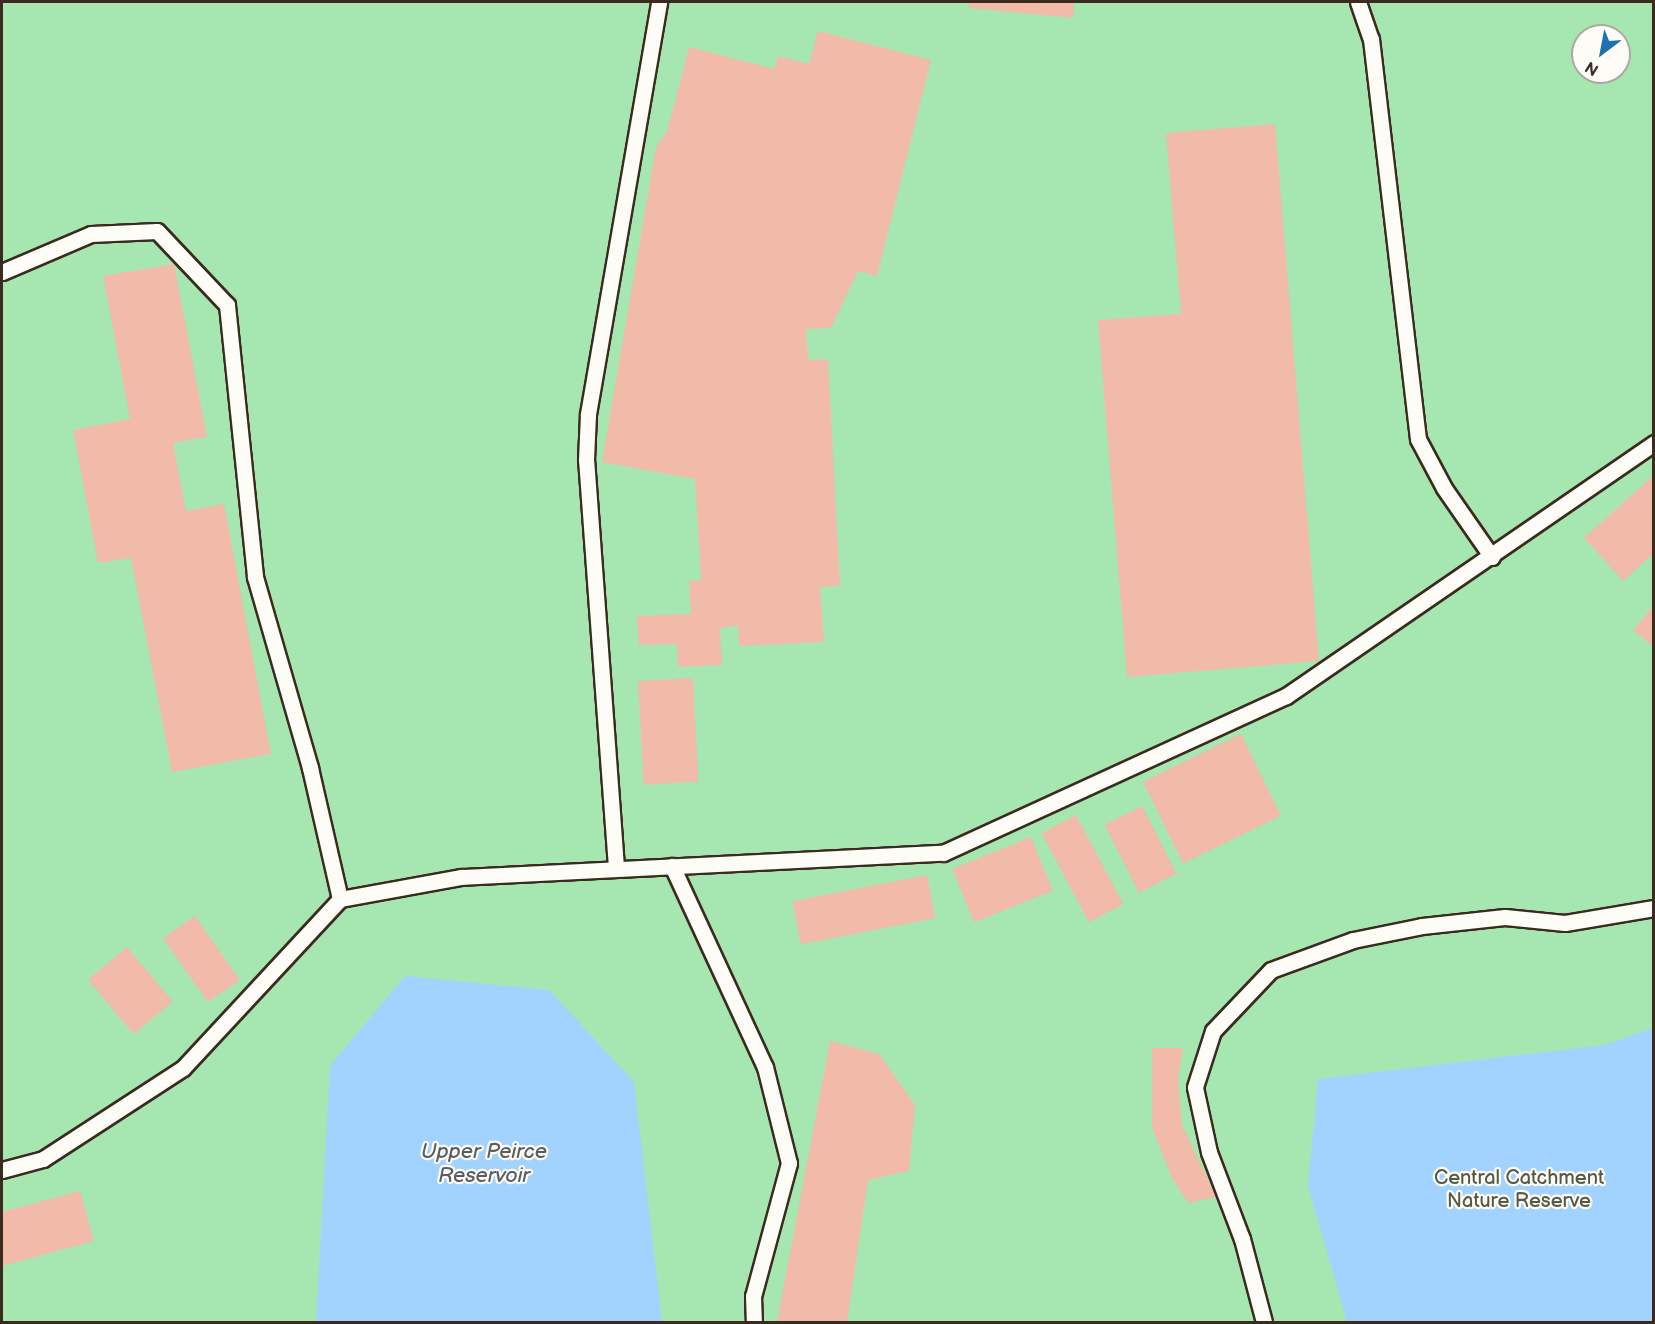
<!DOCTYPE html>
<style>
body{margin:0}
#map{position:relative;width:1655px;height:1324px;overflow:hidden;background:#fdfcf7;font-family:"Balsamiq Sans",sans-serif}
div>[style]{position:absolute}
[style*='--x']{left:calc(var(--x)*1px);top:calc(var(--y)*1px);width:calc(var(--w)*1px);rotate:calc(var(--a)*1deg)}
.green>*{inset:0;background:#a6e7b1}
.water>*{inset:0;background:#a2d2fe}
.building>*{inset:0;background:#f2baa9;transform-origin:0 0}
.roads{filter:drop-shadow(2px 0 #3b2a1e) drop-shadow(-2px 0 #3b2a1e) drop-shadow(0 2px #3b2a1e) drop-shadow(0 -2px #3b2a1e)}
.lane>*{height:15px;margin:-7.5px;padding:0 7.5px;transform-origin:7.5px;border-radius:7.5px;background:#fdfcf7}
span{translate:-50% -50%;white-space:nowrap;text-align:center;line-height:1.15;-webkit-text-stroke:4.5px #fdfcf7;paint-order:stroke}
.park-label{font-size:20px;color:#565943}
.water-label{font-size:21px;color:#5a5c61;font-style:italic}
.frame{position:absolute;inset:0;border:3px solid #3b2a1e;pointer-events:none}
.north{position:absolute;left:1571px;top:24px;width:60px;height:60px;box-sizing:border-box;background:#fdfcf7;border:2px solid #afa8a0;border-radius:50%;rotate:212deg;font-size:16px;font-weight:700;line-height:24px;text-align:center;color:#3b2a1e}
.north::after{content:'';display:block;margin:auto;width:21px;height:27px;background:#1f6fb2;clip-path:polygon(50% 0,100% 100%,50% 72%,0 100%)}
</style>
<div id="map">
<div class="green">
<div style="clip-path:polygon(evenodd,2px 2px,1653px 2px,1653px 1322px,2px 1322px,2px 2px,1583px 36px,1619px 36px,1619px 72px,1583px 72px,1583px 36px)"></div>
</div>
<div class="water">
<div style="clip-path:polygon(405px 976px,549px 990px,634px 1082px,662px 1322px,316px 1322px,330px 1066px)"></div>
<div style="clip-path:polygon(1653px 1028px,1653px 1322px,1347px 1322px,1308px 1186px,1318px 1079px,1605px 1045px)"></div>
</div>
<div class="building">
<div style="clip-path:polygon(969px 2px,1074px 2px,1073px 18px,969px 8px)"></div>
<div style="clip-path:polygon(818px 31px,931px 60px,877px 276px,858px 271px,831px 328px,806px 329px,808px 360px,828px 359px,840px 586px,820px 587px,824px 642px,739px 646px,738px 626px,720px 628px,722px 665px,678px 667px,677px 644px,639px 645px,637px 616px,691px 614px,689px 581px,701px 580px,695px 479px,602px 462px,656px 147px,667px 132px,689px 47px,774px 69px,778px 56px,809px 64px)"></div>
<div style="clip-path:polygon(1275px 124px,1319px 661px,1127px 677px,1098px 320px,1181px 314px,1166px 133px)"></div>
<div style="clip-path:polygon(174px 264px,207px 437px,173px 443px,186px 511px,224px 504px,271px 754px,172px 772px,131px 558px,98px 563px,73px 430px,130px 419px,103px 276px)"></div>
<div style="clip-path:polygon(1654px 475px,1654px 553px,1623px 581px,1584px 538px)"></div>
<div style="clip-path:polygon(1654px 605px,1654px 647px,1633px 630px)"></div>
<div style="left:693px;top:678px;width:104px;height:55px;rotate:87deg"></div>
<div style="left:1241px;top:734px;width:91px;height:109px;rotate:64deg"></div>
<div style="left:1142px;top:806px;width:76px;height:42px;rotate:63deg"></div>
<div style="left:1076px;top:815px;width:101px;height:39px;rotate:62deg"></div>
<div style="left:1031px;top:837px;width:58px;height:85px;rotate:68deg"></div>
<div style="left:927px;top:875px;width:44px;height:137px;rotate:79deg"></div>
<div style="left:195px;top:916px;width:78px;height:39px;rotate:55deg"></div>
<div style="left:127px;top:947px;width:71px;height:51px;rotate:50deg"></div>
<div style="clip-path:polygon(830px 1041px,879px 1054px,915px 1105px,909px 1171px,868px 1180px,847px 1322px,777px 1322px)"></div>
<div style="clip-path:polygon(1152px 1048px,1183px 1048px,1178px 1080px,1182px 1125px,1216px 1197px,1188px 1203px,1171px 1176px,1152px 1128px)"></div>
<div style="clip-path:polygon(80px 1191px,94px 1241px,2px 1266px,2px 1212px)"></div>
</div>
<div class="roads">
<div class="lane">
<div style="--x:1358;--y:2;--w:39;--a:71"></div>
<div style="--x:1371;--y:39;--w:403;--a:83.3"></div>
<div style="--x:1418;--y:439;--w:55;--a:62"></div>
<div style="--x:1444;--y:488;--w:84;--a:55.2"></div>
<div style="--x:2;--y:272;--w:97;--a:-23.1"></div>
<div style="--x:91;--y:234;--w:66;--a:-2.6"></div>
<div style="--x:157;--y:231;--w:102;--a:46.6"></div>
<div style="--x:227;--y:305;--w:273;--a:84.1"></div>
<div style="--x:255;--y:577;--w:199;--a:73.9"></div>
<div style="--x:310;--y:768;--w:134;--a:77.1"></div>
<div style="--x:672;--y:866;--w:221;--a:65.2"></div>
<div style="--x:765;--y:1067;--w:99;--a:76"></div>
<div style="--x:789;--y:1163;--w:138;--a:105.1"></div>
<div style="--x:753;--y:1296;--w:26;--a:88"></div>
<div style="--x:616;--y:867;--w:408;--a:-94.2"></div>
<div style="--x:586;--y:460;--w:46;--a:-87.5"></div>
<div style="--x:588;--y:414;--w:418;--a:-80.2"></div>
<div style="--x:2;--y:1170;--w:42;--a:-15"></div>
<div style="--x:43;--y:1159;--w:167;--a:-33"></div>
<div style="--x:183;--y:1068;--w:231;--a:-47.1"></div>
<div style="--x:340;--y:899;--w:123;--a:-10.3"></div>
<div style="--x:461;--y:877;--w:483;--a:-2.9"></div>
<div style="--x:943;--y:853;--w:377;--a:-24.6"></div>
<div style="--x:1286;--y:696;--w:447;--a:-34.5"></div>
<div style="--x:1264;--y:1322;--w:86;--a:-104.8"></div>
<div style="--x:1242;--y:1239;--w:93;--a:-110.8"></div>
<div style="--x:1209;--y:1152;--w:66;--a:-102.2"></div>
<div style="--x:1195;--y:1087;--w:59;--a:-72.2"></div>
<div style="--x:1213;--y:1031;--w:84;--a:-46.4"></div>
<div style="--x:1271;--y:970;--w:87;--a:-20.1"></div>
<div style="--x:1353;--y:940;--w:70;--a:-11.5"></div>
<div style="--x:1422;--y:926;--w:83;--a:-6.2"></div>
<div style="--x:1505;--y:917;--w:60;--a:5.7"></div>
<div style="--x:1565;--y:923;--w:90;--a:-9.6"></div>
</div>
</div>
<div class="park-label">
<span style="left:1519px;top:1190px">Central Catchment<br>Nature Reserve</span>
</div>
<div class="water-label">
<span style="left:484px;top:1164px">Upper Peirce<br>Reservoir</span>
</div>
<div class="frame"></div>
<div class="north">N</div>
</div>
